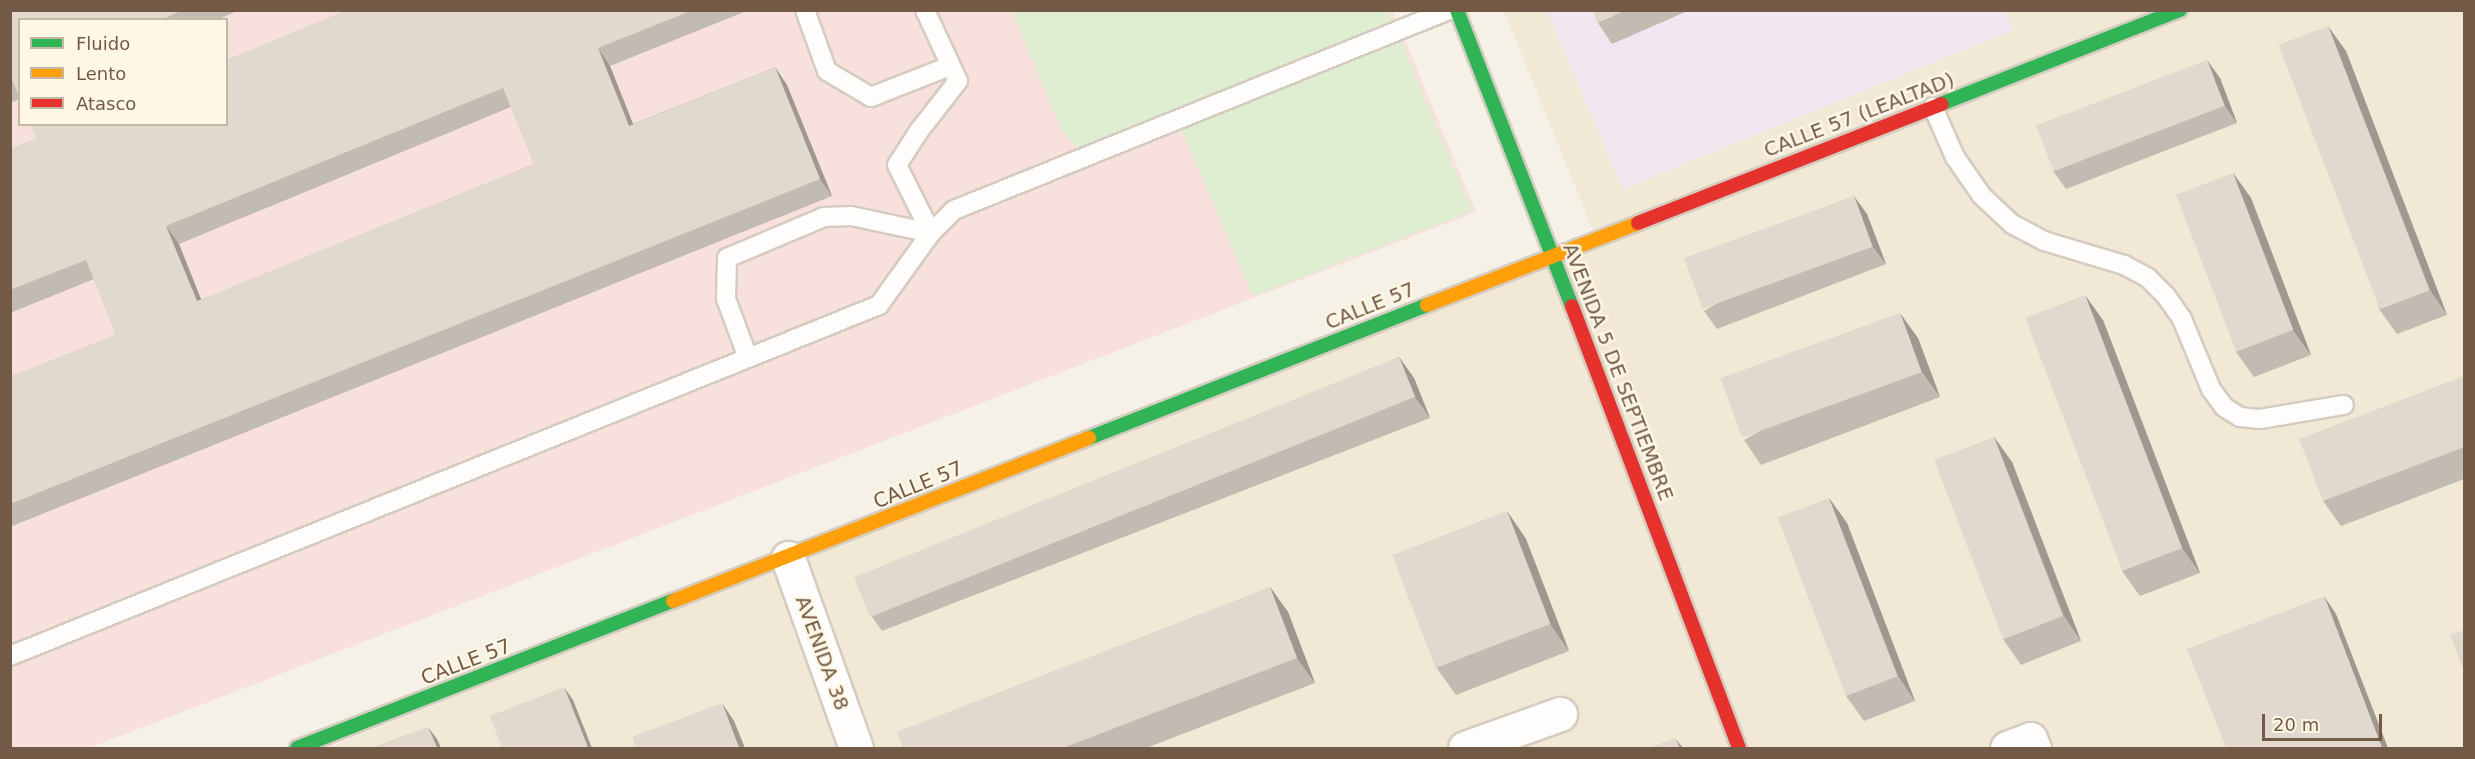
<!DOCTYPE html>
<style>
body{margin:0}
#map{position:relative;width:2475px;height:759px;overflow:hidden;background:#f6f1e6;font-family:"DejaVu Sans",sans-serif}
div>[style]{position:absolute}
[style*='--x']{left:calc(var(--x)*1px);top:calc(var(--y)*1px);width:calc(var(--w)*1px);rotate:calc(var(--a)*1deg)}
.residential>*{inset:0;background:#f2e8d6}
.education>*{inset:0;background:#f3e6f0}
.medical>*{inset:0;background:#f8e0dc}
.green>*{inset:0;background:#dfedd0}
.roads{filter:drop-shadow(2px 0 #d5ccc1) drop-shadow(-2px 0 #d5ccc1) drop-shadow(0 2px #d5ccc1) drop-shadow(0 -2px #d5ccc1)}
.lane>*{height:18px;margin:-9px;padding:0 9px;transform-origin:9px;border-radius:9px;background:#fefdfb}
.street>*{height:33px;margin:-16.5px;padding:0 16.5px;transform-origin:16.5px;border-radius:16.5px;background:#fefdfb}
.fast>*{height:14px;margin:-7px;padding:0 7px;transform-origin:7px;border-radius:7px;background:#30b455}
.slow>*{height:14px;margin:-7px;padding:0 7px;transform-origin:7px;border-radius:7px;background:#ff9f0a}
.jam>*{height:14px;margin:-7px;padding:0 7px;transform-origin:7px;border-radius:7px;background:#e5322d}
.wall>*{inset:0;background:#c2bbb1}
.shaded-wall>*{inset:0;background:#9e9890}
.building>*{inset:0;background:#e2d9ce;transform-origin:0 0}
span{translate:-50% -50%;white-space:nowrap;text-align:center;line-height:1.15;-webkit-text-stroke:4.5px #fff7e6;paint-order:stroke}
.street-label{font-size:20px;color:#735a47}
.frame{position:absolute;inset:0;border:12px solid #735a47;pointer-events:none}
.legend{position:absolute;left:18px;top:18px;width:210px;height:108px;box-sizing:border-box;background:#fff7e6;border:2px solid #c7b8a6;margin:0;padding:8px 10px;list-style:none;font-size:18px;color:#735a47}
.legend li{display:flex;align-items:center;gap:12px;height:30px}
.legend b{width:30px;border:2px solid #c7b8a6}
.scale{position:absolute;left:2262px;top:714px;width:120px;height:27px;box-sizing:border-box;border:3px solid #735a47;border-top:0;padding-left:8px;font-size:18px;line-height:21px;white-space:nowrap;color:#735a47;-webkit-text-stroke:4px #fff7e6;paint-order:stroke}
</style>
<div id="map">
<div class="residential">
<div style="clip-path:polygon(1504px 11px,2464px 11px,2464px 748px,328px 748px,1596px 238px)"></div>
</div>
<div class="education">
<div style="clip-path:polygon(2005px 10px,2013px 30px,1623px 189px,1547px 11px)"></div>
</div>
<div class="medical">
<div style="clip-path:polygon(evenodd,10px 11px,1393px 11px,1476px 212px,89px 748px,11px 748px,10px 11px,20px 20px,226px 20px,226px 124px,20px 124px,20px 20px)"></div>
</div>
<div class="green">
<div style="clip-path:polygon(1012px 11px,1388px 11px,1472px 211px,1253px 296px,1174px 112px,1080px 151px,1063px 133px)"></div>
</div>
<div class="roads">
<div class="lane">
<div style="--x:805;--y:10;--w:65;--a:70.2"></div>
<div style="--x:827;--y:71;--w:51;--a:30.6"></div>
<div style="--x:871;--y:97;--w:85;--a:-21.4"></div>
<div style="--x:925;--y:10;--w:78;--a:65.1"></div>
<div style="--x:958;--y:81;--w:63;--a:128"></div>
<div style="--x:919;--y:131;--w:40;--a:122.9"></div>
<div style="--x:897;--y:165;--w:76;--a:63.4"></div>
<div style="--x:1933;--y:107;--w:55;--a:66.3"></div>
<div style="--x:1955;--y:157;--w:47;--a:55.3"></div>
<div style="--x:1982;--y:196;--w:41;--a:43"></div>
<div style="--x:2012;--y:224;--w:36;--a:28"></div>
<div style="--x:2044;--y:241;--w:84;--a:16.7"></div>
<div style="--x:2124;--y:265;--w:27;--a:28"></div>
<div style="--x:2148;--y:278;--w:25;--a:45"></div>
<div style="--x:2166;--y:296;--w:28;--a:55"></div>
<div style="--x:2182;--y:319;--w:76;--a:67.5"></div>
<div style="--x:2211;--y:389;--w:22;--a:54"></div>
<div style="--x:2224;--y:407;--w:19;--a:32"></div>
<div style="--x:2240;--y:417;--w:20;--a:6"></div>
<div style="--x:2260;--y:419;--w:85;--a:-9.5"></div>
<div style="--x:748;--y:358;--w:63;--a:-110.4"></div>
<div style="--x:726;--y:299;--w:41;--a:-88.6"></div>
<div style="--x:727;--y:258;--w:105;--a:-22.9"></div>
<div style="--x:824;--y:217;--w:27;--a:-2"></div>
<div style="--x:851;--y:216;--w:82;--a:12"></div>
<div style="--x:10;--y:656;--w:937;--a:-21.99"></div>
<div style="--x:879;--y:305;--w:89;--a:-54.2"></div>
<div style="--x:931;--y:233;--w:33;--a:-45"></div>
<div style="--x:954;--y:210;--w:534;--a:-22"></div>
</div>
<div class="street">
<div style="--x:788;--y:558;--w:202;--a:70.3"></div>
<div style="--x:1465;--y:748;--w:101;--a:-19.7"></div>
<div style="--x:2007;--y:748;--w:25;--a:-21"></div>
<div style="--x:2030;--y:739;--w:10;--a:66"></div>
</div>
<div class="fast">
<div style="--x:1457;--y:10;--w:318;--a:68.8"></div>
<div style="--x:1941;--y:104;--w:257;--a:-21.5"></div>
<div style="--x:1089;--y:438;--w:363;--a:-21.5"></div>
<div style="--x:297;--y:748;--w:404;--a:-21.4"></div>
</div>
<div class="slow">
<div style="--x:1427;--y:305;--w:226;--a:-21.2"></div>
<div style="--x:673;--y:601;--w:447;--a:-21.4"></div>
</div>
<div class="jam">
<div style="--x:1638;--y:223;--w:326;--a:-21.4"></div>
<div style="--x:1572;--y:306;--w:472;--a:69.3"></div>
</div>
</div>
<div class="wall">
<div style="clip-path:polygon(10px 10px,239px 10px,217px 20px,20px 20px,20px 99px,10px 103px)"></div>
<div style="clip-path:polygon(evenodd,347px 10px,749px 10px,610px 66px,633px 124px,775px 67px,787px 85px,832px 196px,10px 527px,10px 377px,116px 335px,94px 279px,10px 313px,10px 149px,36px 139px,226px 124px,347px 10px,511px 107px,534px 164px,201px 300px,179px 244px,511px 107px)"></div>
<div style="clip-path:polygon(1593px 10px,1690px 10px,1612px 44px,1598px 23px)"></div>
<div style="clip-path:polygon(2346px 51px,2447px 315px,2397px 334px,2379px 309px)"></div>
<div style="clip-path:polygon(2220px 78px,2237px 123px,2066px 189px,2053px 171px)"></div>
<div style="clip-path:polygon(2233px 173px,2251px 198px,2311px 355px,2254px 377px,2236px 352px)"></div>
<div style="clip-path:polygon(1867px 214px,1886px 264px,1717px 329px,1704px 311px)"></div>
<div style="clip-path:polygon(2103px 320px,2200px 573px,2140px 596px,2122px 571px)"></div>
<div style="clip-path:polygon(1918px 338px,1940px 397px,1761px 465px,1744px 440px)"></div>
<div style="clip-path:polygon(1399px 357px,1414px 378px,1430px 418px,882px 631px,867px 610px)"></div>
<div style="clip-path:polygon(2464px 376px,2464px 479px,2341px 526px,2323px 501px)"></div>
<div style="clip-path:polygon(1994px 437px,2012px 462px,2081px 641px,2021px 665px,2003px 639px)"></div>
<div style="clip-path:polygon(1829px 498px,1847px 523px,1915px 701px,1864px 721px,1846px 696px)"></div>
<div style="clip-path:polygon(1507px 511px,1526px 539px,1569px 651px,1456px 695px,1436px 667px)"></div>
<div style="clip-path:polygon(1270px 587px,1288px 612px,1315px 683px,1146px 748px,903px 748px)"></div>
</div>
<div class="shaded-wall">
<div style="clip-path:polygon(2328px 26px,2346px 51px,2447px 315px,2430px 290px)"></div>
<div style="clip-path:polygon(598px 48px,610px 66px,641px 144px,629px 126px)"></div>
<div style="clip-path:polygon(2207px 60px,2220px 78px,2237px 123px,2225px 106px)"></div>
<div style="clip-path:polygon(775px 67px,787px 85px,832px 196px,820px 179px)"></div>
<div style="clip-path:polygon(2233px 173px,2251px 198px,2311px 355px,2293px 330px)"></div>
<div style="clip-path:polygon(1854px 196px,1867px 214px,1886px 264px,1873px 247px)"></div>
<div style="clip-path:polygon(166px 226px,179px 244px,209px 319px,197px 301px)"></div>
<div style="clip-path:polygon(2085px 295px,2103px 320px,2200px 573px,2182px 548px)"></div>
<div style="clip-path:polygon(1900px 313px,1918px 338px,1940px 397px,1922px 372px)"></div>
<div style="clip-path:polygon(1399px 357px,1414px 378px,1430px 418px,1415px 397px)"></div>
<div style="clip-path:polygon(1994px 437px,2012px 462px,2081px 641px,2064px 616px)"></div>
<div style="clip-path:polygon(1829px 498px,1847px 523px,1915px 701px,1898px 676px)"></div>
<div style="clip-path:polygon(1507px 511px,1526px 539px,1569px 651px,1550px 624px)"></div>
<div style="clip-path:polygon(1270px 587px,1288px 612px,1315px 683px,1297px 658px)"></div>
<div style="clip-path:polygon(2324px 596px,2336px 614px,2388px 748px,2382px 748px)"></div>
<div style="clip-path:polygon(564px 687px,573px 700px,592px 748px,588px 748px)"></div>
<div style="clip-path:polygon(722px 703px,734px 721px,745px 748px,739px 748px)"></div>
<div style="clip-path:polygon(428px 727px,437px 739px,441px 748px,437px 748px)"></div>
<div style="clip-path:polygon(1675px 738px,1683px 748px,1680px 748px)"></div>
</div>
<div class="building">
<div style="clip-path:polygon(10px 10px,183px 10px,161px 20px,20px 20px,20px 99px,12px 80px,10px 80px)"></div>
<div style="clip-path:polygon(evenodd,347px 10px,693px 10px,598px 48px,629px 126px,775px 67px,820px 179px,10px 504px,10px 377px,116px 335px,86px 260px,10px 290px,10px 149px,36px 139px,30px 124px,226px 124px,226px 60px,347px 10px,503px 88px,534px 164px,197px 301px,166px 226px,503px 88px)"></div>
<div style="clip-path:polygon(1593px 10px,1626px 10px,1598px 23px)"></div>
<div style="left:2328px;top:26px;width:283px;height:53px;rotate:69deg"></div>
<div style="left:2207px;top:60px;width:49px;height:183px;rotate:69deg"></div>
<div style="left:2233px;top:173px;width:168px;height:61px;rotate:69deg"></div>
<div style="left:1854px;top:196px;width:54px;height:181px;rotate:70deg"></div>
<div style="left:2085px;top:295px;width:271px;height:64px;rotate:69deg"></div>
<div style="left:1900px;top:313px;width:63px;height:191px;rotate:70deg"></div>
<div style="left:1399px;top:357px;width:43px;height:588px;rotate:68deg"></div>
<div style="clip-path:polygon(2464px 376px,2464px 447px,2323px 501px,2299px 439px)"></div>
<div style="left:1994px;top:437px;width:192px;height:64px;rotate:69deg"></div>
<div style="left:1829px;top:498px;width:191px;height:55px;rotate:69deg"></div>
<div style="left:1507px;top:511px;width:121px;height:123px;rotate:69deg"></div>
<div style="clip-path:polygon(1270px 587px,1297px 658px,1063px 748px,903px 748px,897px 732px)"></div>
<div style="clip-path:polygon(2324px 596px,2382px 748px,2226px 748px,2187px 649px)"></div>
<div style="clip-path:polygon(2464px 630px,2464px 672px,2450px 635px)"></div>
<div style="clip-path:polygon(564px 687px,588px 748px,502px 748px,490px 716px)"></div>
<div style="clip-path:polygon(722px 703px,739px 748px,636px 748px,632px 737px)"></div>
<div style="clip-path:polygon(428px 727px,437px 748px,370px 748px)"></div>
<div style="clip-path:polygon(1675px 738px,1680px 748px,1649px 748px)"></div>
</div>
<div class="street-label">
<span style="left:1859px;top:115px;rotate:-21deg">CALLE 57 (LEALTAD)</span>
<span style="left:1370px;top:306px;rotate:-22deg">CALLE 57</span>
<span style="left:1618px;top:372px;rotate:69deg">AVENIDA 5 DE SEPTIEMBRE</span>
<span style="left:918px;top:485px;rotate:-22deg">CALLE 57</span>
<span style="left:822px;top:653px;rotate:70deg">AVENIDA 38</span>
<span style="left:466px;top:662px;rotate:-21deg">CALLE 57</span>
</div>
<div class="frame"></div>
<ul class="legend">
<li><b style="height:8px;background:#30b455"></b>Fluido</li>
<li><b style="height:8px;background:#ff9f0a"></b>Lento</li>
<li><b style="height:8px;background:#e5322d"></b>Atasco</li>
</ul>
<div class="scale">20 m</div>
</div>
